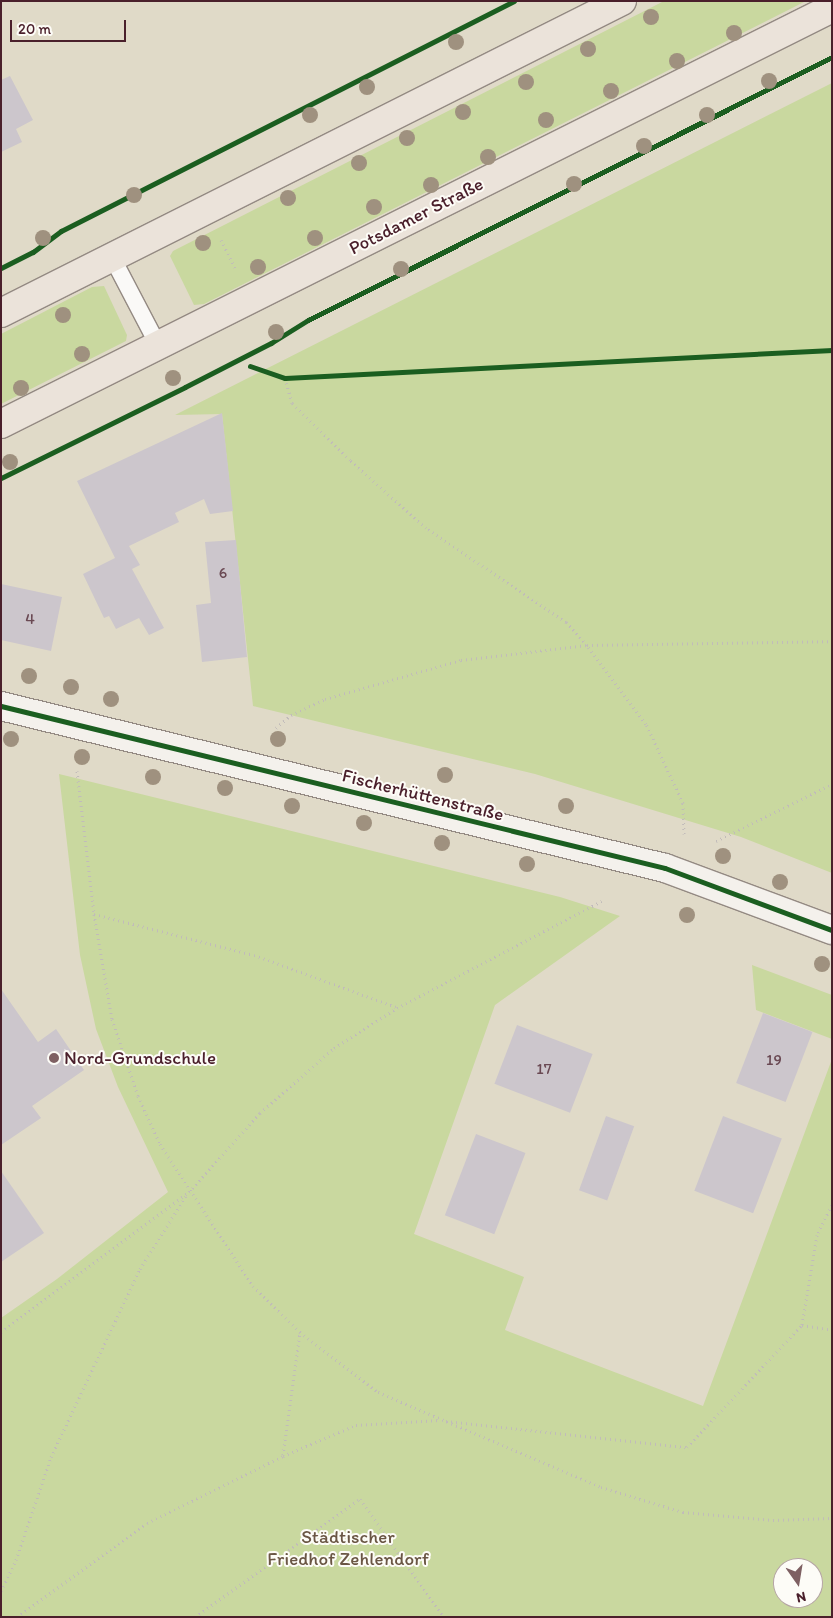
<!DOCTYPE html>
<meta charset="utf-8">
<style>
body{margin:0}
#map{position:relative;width:833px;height:1618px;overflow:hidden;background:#e0dac8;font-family:Itim,sans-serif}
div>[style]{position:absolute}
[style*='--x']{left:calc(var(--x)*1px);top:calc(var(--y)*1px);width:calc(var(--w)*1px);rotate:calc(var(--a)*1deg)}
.green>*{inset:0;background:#c9d89f}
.building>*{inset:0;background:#ccc6cc;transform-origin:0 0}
.path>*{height:3px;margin-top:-1.5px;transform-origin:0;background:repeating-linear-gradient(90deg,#c1bbba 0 1px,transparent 0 5px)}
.roads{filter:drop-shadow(1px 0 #948a83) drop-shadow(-1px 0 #948a83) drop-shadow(0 1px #948a83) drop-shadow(0 -1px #948a83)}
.lane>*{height:16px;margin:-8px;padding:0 8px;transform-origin:8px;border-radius:8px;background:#faf9f7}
.secondary>*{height:28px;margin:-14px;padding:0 14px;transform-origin:14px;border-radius:14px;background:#f4f1ec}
.primary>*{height:28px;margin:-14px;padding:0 14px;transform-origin:14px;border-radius:14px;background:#ebe3da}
.cycleway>*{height:5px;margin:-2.5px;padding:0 2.5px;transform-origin:2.5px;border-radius:2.5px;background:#1b5e20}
.trees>*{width:16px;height:16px;margin:-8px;border-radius:50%;background:#9f917f}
.dots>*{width:14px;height:14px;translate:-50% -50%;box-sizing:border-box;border:2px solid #fdfcf7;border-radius:50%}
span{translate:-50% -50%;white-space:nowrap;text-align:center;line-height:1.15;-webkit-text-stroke:4px #fdfcf7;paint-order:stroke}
.number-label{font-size:16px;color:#6a4953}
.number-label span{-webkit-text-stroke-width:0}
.street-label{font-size:19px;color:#4a1f2b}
.poi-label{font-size:19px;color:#4a1f2b}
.left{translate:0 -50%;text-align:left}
.park-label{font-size:19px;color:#6a5644}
.frame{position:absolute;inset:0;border:2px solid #4a1f2b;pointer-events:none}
.north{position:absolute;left:773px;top:1558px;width:50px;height:50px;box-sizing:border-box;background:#fdfcf7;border:1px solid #b5a4a5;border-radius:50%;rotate:167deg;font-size:14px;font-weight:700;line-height:20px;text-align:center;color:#4a1f2b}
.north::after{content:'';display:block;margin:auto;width:18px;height:22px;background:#7e6062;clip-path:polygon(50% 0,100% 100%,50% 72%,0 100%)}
.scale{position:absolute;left:10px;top:20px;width:116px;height:22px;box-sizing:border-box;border:2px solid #4a1f2b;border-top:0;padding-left:6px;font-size:15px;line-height:18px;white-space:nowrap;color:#4a1f2b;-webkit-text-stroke:4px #fdfcf7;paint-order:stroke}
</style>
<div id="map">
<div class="green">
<div style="clip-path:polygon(664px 1px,806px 1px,204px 304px,194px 305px,170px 256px,173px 251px)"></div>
<div style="clip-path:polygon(832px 83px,832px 873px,741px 837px,535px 774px,253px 706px,222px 414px,175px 415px)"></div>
<div style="clip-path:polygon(104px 286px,127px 335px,126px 341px,1px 404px,1px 334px,92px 287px)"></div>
<div style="clip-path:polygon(evenodd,59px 774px,560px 897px,620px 916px,495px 1005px,414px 1234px,524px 1277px,505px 1330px,703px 1406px,832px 1059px,832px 1617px,1px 1617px,1px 1318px,57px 1279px,168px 1192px,118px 1087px,96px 1029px,80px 955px,59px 774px,783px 1568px,813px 1568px,813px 1598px,783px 1598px,783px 1568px)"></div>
<div style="clip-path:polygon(752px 965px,832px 995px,832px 1039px,756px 1010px)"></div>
</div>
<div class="building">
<div style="clip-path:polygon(10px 76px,33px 120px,16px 129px,22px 142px,1px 152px,1px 80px)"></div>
<div style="clip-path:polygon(222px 413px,233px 511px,210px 514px,204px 499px,175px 513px,179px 522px,129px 546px,140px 565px,132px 569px,164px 628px,149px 635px,139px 618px,116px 629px,109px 616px,104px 618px,83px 574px,115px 558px,77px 481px)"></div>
<div style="clip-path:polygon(236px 540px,247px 657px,202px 662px,196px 605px,211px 603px,205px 542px)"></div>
<div style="clip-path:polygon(1px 584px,62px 597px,51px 651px,1px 640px)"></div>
<div style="clip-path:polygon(1px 989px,38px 1042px,56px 1029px,84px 1070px,32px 1106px,41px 1118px,1px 1145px)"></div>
<div style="left:763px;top:1013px;width:53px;height:75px;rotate:21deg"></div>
<div style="left:517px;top:1025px;width:81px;height:63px;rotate:21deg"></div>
<div style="left:606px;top:1116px;width:30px;height:79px;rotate:20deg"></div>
<div style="left:723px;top:1116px;width:63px;height:80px;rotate:21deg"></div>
<div style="left:476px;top:1134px;width:53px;height:87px;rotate:21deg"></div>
<div style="clip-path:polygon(1px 1171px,44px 1233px,1px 1262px)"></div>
</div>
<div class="path">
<div style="--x:221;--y:240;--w:31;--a:63"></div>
<div style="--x:276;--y:728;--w:20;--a:-41"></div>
<div style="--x:291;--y:715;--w:38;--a:-25"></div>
<div style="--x:325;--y:699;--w:141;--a:-16"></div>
<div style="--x:461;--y:660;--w:127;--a:-6.8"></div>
<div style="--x:587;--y:645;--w:31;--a:-132"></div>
<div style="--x:566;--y:622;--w:169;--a:-146.1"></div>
<div style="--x:426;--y:528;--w:102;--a:-138.2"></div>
<div style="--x:350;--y:460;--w:81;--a:-135.5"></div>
<div style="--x:292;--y:403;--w:26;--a:-106"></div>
<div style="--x:77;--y:771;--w:144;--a:83.2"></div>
<div style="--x:94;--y:914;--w:107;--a:80.3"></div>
<div style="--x:112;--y:1019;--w:81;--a:71.3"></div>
<div style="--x:138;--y:1096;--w:53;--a:65.4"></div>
<div style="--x:160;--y:1144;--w:170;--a:56.8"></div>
<div style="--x:253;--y:1286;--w:66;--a:44.4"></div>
<div style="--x:300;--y:1332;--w:98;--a:37.6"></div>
<div style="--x:378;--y:1392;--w:242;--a:23.1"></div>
<div style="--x:601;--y:1487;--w:86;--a:17"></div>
<div style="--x:683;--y:1512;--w:90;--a:5.1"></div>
<div style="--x:773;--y:1520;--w:59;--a:-1.9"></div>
<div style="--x:684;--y:834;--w:31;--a:-92"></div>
<div style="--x:683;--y:803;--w:87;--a:-115.1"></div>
<div style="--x:646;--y:724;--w:99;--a:-126.8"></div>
<div style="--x:587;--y:645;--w:245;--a:-0.9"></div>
<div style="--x:716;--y:841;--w:129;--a:-26.2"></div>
<div style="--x:94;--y:914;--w:165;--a:14.4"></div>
<div style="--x:254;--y:955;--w:151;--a:20.1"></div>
<div style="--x:832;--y:1205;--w:34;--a:117"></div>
<div style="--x:817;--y:1235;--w:91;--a:99.5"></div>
<div style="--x:802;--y:1325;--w:30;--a:9"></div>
<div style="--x:1;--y:1332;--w:234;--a:-36.7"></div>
<div style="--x:189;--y:1192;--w:106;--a:-48.1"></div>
<div style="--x:260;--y:1113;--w:98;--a:-41.3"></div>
<div style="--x:334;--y:1048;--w:75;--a:-32.4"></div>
<div style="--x:397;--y:1008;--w:231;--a:-27.6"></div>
<div style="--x:446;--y:1421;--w:242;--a:6.2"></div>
<div style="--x:687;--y:1447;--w:168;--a:-46.7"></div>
<div style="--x:283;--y:1455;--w:123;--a:-82.1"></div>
<div style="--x:1;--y:1591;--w:34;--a:-64"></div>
<div style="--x:16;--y:1560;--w:109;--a:-71.2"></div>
<div style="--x:51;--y:1457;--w:208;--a:-64.7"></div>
<div style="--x:140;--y:1269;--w:89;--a:-57.9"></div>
<div style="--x:17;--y:1617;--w:160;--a:-35.9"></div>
<div style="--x:147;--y:1523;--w:152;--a:-26.2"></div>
<div style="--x:283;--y:1456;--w:79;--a:-23"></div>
<div style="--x:356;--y:1425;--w:84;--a:-3.4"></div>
<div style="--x:195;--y:1617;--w:203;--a:-35.6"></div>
<div style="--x:360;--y:1499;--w:145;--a:54.6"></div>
</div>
<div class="roads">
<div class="lane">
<div style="--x:112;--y:257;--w:99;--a:62.4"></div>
</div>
<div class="secondary">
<div style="--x:1;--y:706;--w:683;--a:13.71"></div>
<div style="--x:665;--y:868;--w:178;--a:20.4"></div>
</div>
<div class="primary">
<div style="--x:1;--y:313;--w:695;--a:-26.68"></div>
<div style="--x:1;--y:424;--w:929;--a:-26.59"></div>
</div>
</div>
<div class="cycleway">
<div style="--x:1;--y:268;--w:36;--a:-27"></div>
<div style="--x:33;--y:252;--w:35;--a:-37"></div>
<div style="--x:61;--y:231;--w:508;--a:-26.92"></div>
<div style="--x:250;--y:366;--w:37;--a:19"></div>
<div style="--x:285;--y:378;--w:548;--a:-2.93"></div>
<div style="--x:1;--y:478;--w:205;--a:-26.3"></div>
<div style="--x:185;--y:387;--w:97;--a:-27.1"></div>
<div style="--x:271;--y:343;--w:44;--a:-31.9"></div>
<div style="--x:308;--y:320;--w:586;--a:-26.65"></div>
<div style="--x:1;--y:706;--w:683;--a:13.71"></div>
<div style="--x:665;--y:868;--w:178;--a:20.4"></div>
</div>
<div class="trees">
<div style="left:651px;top:17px"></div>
<div style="left:734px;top:33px"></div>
<div style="left:456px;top:42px"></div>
<div style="left:588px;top:49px"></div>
<div style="left:677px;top:61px"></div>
<div style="left:769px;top:81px"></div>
<div style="left:526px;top:82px"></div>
<div style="left:367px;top:87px"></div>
<div style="left:611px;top:91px"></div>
<div style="left:463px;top:112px"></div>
<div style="left:310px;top:115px"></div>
<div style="left:707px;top:115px"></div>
<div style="left:546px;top:120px"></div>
<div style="left:407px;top:138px"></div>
<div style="left:644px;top:146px"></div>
<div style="left:488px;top:157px"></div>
<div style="left:359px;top:163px"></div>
<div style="left:574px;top:184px"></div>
<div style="left:431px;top:185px"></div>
<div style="left:134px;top:195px"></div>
<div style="left:288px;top:198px"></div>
<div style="left:374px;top:207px"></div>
<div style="left:43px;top:238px"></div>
<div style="left:315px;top:238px"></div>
<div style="left:203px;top:243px"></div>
<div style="left:258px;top:267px"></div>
<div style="left:401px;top:269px"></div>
<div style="left:63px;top:315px"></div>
<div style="left:276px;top:332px"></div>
<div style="left:82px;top:354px"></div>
<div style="left:173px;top:378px"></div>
<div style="left:21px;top:388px"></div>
<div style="left:10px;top:462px"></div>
<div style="left:29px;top:676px"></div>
<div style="left:71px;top:687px"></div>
<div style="left:111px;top:699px"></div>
<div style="left:11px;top:739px"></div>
<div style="left:278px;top:739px"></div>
<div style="left:82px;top:757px"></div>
<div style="left:445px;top:775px"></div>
<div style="left:153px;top:777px"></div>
<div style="left:225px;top:788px"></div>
<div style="left:292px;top:806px"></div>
<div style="left:566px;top:806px"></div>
<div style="left:364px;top:823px"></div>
<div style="left:442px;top:843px"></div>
<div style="left:723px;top:856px"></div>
<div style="left:527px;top:864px"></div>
<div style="left:780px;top:882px"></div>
<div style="left:687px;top:915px"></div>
<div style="left:822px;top:964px"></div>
</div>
<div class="dots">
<div style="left:54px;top:1058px;background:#7e6062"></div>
</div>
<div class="number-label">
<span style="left:223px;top:573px">6</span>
<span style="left:30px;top:619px">4</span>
<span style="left:774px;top:1060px">19</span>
<span style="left:544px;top:1069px">17</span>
</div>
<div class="street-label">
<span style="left:416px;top:216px;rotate:-27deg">Potsdamer Straße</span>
<span style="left:423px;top:795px;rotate:14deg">Fischerhüttenstraße</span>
</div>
<div class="poi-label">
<span class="left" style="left:64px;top:1058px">Nord-Grundschule</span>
</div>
<div class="park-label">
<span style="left:348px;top:1548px">Städtischer<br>Friedhof Zehlendorf</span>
</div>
<div class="frame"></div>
<div class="north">N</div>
<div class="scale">20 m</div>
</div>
